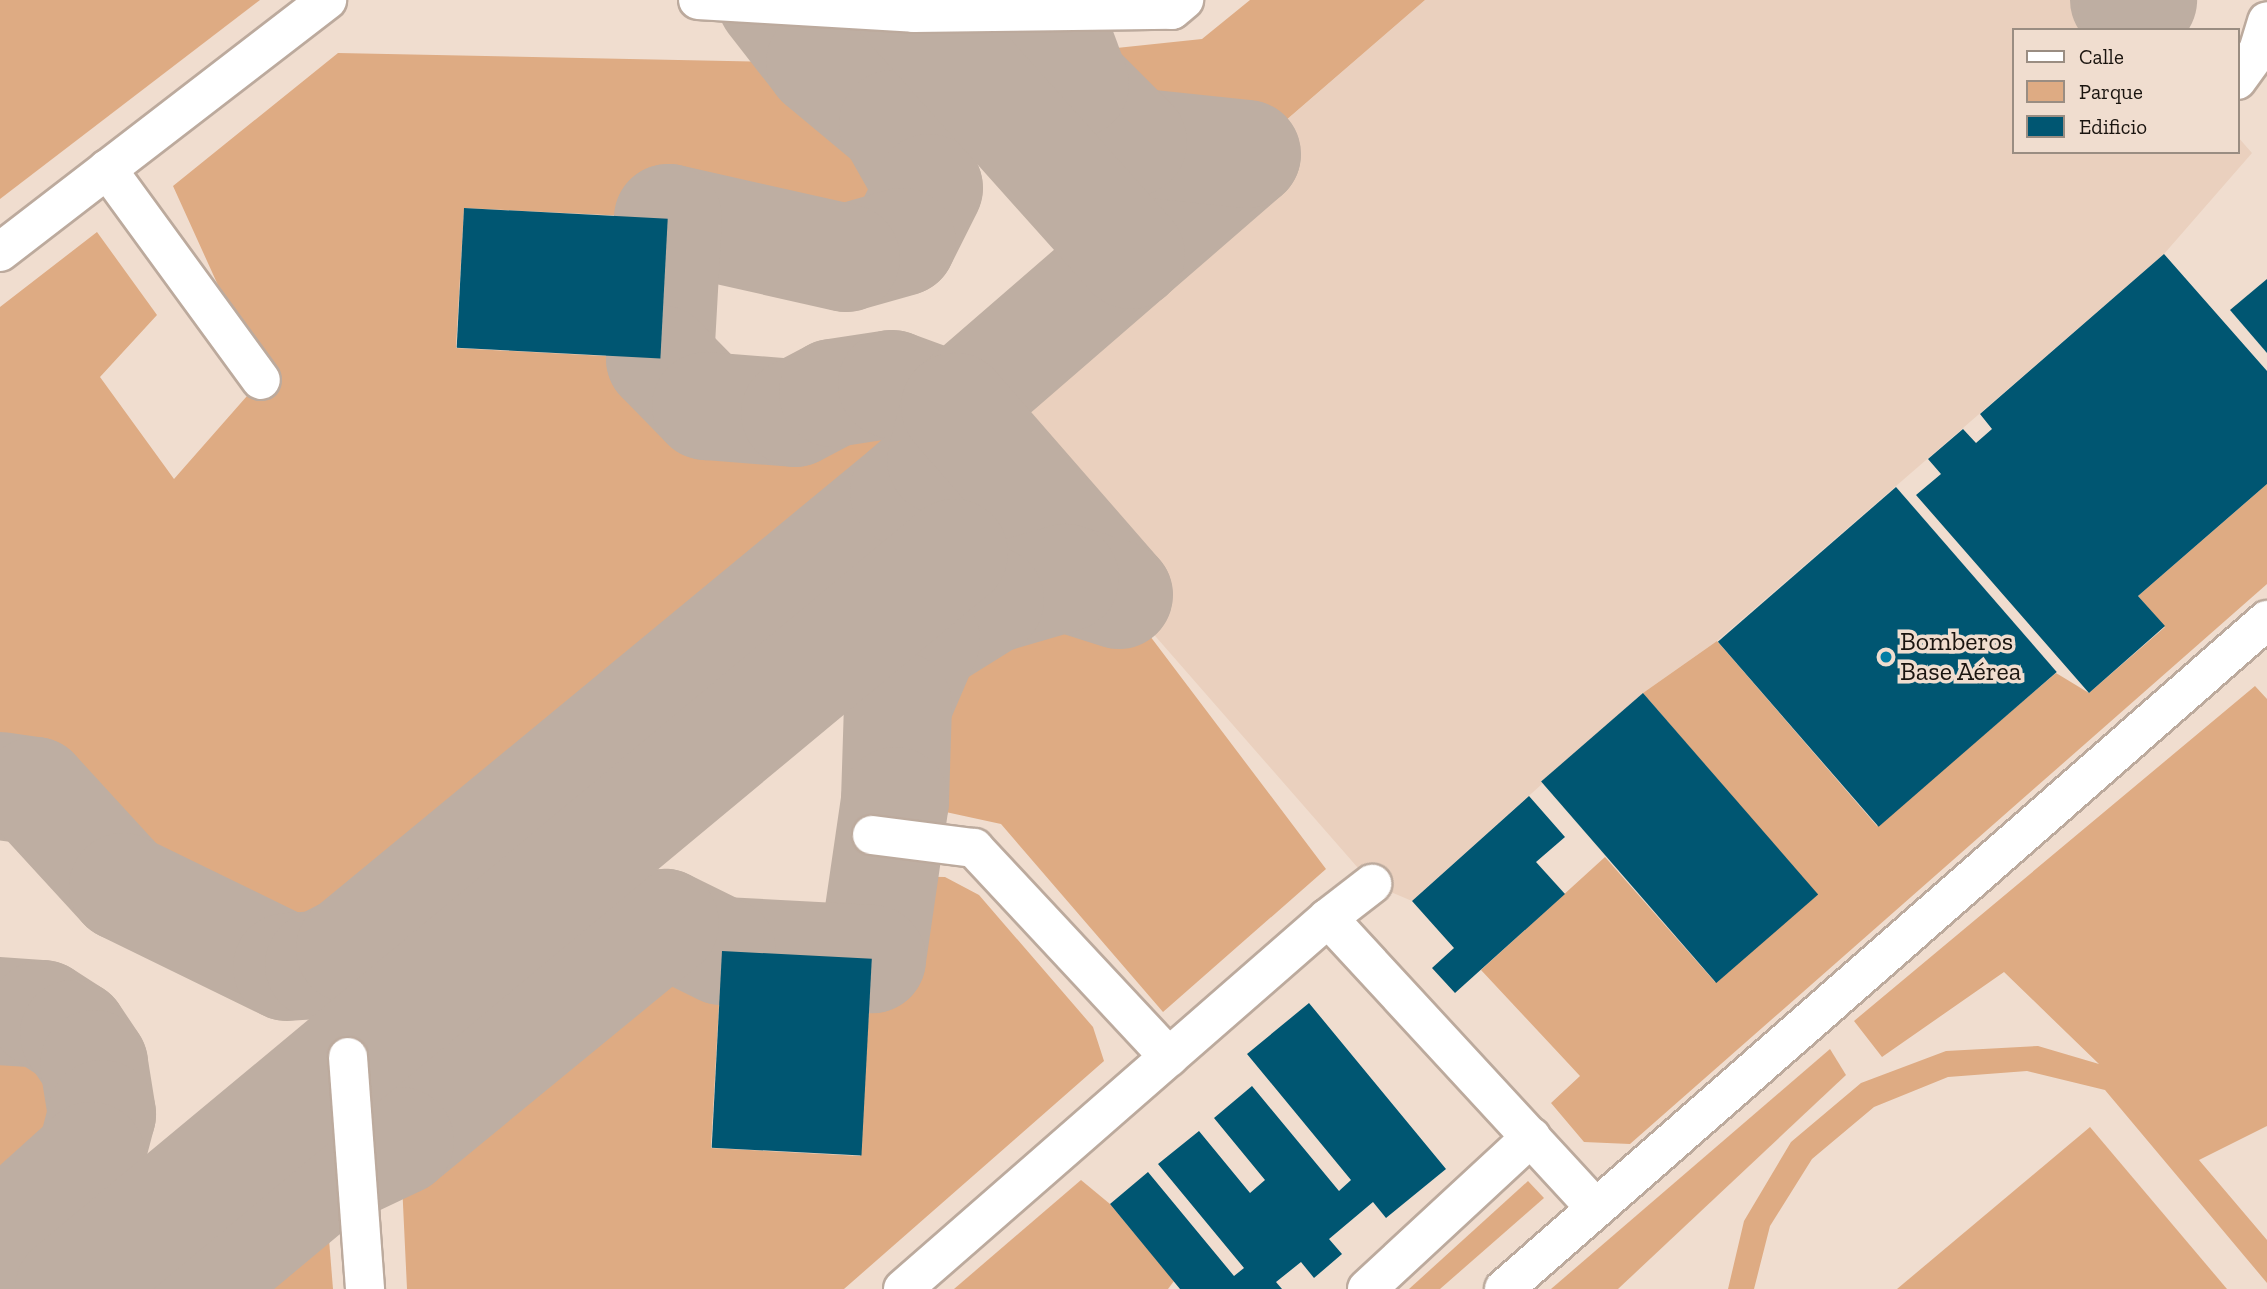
<!DOCTYPE html>
<meta charset="utf-8">
<style>
body{margin:0}
#map{position:relative;width:2267px;height:1289px;overflow:hidden;background:#f0ddcf;font-family:"Zilla Slab",serif}
div>[style]{position:absolute}
[style*='--x']{left:calc(var(--x)*1px);top:calc(var(--y)*1px);width:calc(var(--w)*1px);rotate:calc(var(--a)*1deg)}
.built>*{inset:0;background:#ead0be}
.green>*{inset:0;background:#deab83}
.taxiway>*{height:108px;margin:-54px;padding:0 54px;transform-origin:54px;border-radius:54px;background:#beaea2}
.building>*{inset:0;background:#005672;transform-origin:0 0}
.roads{filter:drop-shadow(2px 0 #bcaa9d) drop-shadow(-2px 0 #bcaa9d) drop-shadow(0 2px #bcaa9d) drop-shadow(0 -2px #bcaa9d)}
.minor>*{height:38px;margin:-19px;padding:0 19px;transform-origin:19px;border-radius:19px;background:#fff}
.dots>*{width:19px;height:19px;translate:-50% -50%;box-sizing:border-box;border:4px solid #f0ddcf;border-radius:50%}
span{translate:-50% -50%;white-space:nowrap;text-align:center;line-height:1.15;-webkit-text-stroke:7px #f0ddcf;paint-order:stroke}
.poi-label{font-size:26px;color:#1a140f}
.left{translate:0 -50%;text-align:left}
.legend{position:absolute;left:2012px;top:28px;width:228px;height:126px;box-sizing:border-box;background:#f0ddcf;border:2px solid #9a8d82;margin:0;padding:9px 12px;list-style:none;font-size:21px;color:#1a140f}
.legend li{display:flex;align-items:center;gap:14px;height:35px}
.legend b{width:35px;border:2px solid #9a8d82}
</style>
<div id="map">
<div class="built">
<div style="clip-path:polygon(1425px 0,2124px 0,2149px 30px,2013px 30px,2013px 152px,2237px 152px,2237px 136px,2252px 153px,2164px 254px,1717px 641px,1643px 693px,1412px 901px,1372px 884px,955px 407px)"></div>
</div>
<div class="green">
<div style="clip-path:polygon(0 0,260px 0,0 199px)"></div>
<div style="clip-path:polygon(1250px 0,1425px 0,1247px 154px,1133px 142px,1075px 84px,1088px 51px,1202px 39px)"></div>
<div style="clip-path:polygon(338px 53px,820px 63px,893px 124px,929px 188px,902px 242px,846px 258px,668px 218px,464px 208px,456px 348px,660px 359px,724px 423px,795px 413px,833px 393px,892px 384px,955px 407px,941px 460px,904px 492px,350px 949px,319px 965px,287px 967px,123px 887px,35px 791px,0 786px,0 307px,97px 232px,157px 315px,100px 377px,174px 479px,261px 380px,173px 186px)"></div>
<div style="clip-path:polygon(2267px 484px,2267px 584px,1630px 1144px,1584px 1142px,1551px 1103px,1580px 1076px,1481px 970px,1605px 857px,1715px 982px,1817px 895px,1643px 693px,1717px 641px,1877px 826px,2056px 673px,2089px 693px,2165px 627px,2138px 596px)"></div>
<div style="clip-path:polygon(1065px 578px,1119px 595px,1326px 869px,1163px 1012px,1001px 824px,895px 801px,898px 705px,926px 640px,990px 600px)"></div>
<div style="clip-path:polygon(2255px 686px,2267px 699px,2267px 1126px,2199px 1160px,2267px 1240px,2267px 1283px,2105px 1090px,2027px 1071px,1948px 1077px,1874px 1107px,1812px 1159px,1770px 1226px,1754px 1289px,1728px 1289px,1744px 1221px,1791px 1142px,1861px 1083px,1946px 1051px,2038px 1046px,2099px 1064px,2004px 972px,1882px 1057px,1854px 1021px)"></div>
<div style="clip-path:polygon(885px 876px,945px 877px,979px 895px,1093px 1027px,1104px 1061px,844px 1289px,407px 1289px,400px 1141px,665px 923px,722px 951px,711px 1148px,860px 1156px,872px 959px)"></div>
<div style="clip-path:polygon(0 1011px,43px 1014px,74px 1034px,94px 1064px,102px 1114px,91px 1156px,0 1238px)"></div>
<div style="clip-path:polygon(1830px 1049px,1846px 1075px,1618px 1289px,1551px 1289px)"></div>
<div style="clip-path:polygon(2090px 1127px,2227px 1289px,1897px 1289px)"></div>
<div style="clip-path:polygon(324px 1177px,333px 1289px,190px 1289px)"></div>
<div style="clip-path:polygon(1081px 1180px,1110px 1204px,1174px 1281px,1168px 1289px,954px 1289px)"></div>
<div style="clip-path:polygon(1528px 1181px,1544px 1198px,1440px 1289px,1409px 1289px)"></div>
</div>
<div class="taxiway">
<div style="--x:771;--y:0;--w:80;--a:52.1"></div>
<div style="--x:820;--y:63;--w:95;--a:39.9"></div>
<div style="--x:893;--y:124;--w:73;--a:60.6"></div>
<div style="--x:929;--y:188;--w:60;--a:116.6"></div>
<div style="--x:902;--y:242;--w:58;--a:164.1"></div>
<div style="--x:846;--y:258;--w:182;--a:-167.3"></div>
<div style="--x:668;--y:218;--w:141;--a:93.2"></div>
<div style="--x:660;--y:359;--w:66;--a:45.6"></div>
<div style="--x:706;--y:406;--w:89;--a:4.5"></div>
<div style="--x:795;--y:413;--w:43;--a:-27.8"></div>
<div style="--x:833;--y:393;--w:60;--a:-8.7"></div>
<div style="--x:892;--y:384;--w:67;--a:20.1"></div>
<div style="--x:955;--y:407;--w:386;--a:-40.9"></div>
<div style="--x:1247;--y:154;--w:115;--a:-174"></div>
<div style="--x:1133;--y:142;--w:82;--a:-135"></div>
<div style="--x:1075;--y:84;--w:90;--a:-110.3"></div>
<div style="--x:903;--y:0;--w:342;--a:48.2"></div>
<div style="--x:2124;--y:0;--w:13;--a:51"></div>
<div style="--x:2132;--y:10;--w:15;--a:-42"></div>
<div style="--x:0;--y:786;--w:35;--a:8"></div>
<div style="--x:35;--y:791;--w:130;--a:47.5"></div>
<div style="--x:123;--y:887;--w:182;--a:26"></div>
<div style="--x:287;--y:967;--w:32;--a:-4"></div>
<div style="--x:319;--y:965;--w:35;--a:-27"></div>
<div style="--x:350;--y:949;--w:718;--a:-39.52"></div>
<div style="--x:904;--y:492;--w:49;--a:-40.9"></div>
<div style="--x:941;--y:460;--w:55;--a:-75.2"></div>
<div style="--x:955;--y:407;--w:249;--a:48.9"></div>
<div style="--x:1119;--y:595;--w:57;--a:-162.5"></div>
<div style="--x:1065;--y:578;--w:78;--a:163.7"></div>
<div style="--x:990;--y:600;--w:75;--a:148"></div>
<div style="--x:926;--y:640;--w:71;--a:113.3"></div>
<div style="--x:898;--y:705;--w:96;--a:91.8"></div>
<div style="--x:895;--y:801;--w:160;--a:98.3"></div>
<div style="--x:872;--y:959;--w:150;--a:-176.9"></div>
<div style="--x:722;--y:951;--w:64;--a:-153.8"></div>
<div style="--x:665;--y:923;--w:343;--a:140.6"></div>
<div style="--x:400;--y:1141;--w:84;--a:154.7"></div>
<div style="--x:324;--y:1177;--w:175;--a:140.1"></div>
<div style="--x:0;--y:1011;--w:43;--a:4"></div>
<div style="--x:43;--y:1014;--w:37;--a:33"></div>
<div style="--x:74;--y:1034;--w:36;--a:56"></div>
<div style="--x:94;--y:1064;--w:51;--a:80.9"></div>
<div style="--x:102;--y:1114;--w:43;--a:104.7"></div>
<div style="--x:91;--y:1156;--w:122;--a:138"></div>
<div style="--x:69;--y:1289;--w:1151;--a:-39.75"></div>
</div>
<div class="building">
<div style="left:464px;top:208px;width:204px;height:140px;rotate:3deg"></div>
<div style="clip-path:polygon(2164px 254px,2267px 371px,2267px 484px,2138px 596px,2165px 626px,2089px 693px,1916px 495px,1941px 474px,1928px 459px,1963px 429px,1976px 443px,1992px 429px,1980px 414px)"></div>
<div style="clip-path:polygon(2267px 279px,2267px 353px,2230px 310px)"></div>
<div style="left:1896px;top:487px;width:245px;height:236px;rotate:49deg"></div>
<div style="left:1643px;top:693px;width:267px;height:135px;rotate:49deg"></div>
<div style="clip-path:polygon(1529px 796px,1565px 837px,1536px 862px,1565px 894px,1455px 993px,1432px 968px,1454px 948px,1412px 901px)"></div>
<div style="left:722px;top:951px;width:150px;height:197px;rotate:3deg"></div>
<div style="clip-path:polygon(1309px 1003px,1446px 1169px,1386px 1218px,1373px 1202px,1329px 1239px,1342px 1254px,1314px 1278px,1301px 1262px,1276px 1282px,1282px 1289px,1180px 1289px,1110px 1204px,1148px 1172px,1234px 1276px,1244px 1268px,1158px 1164px,1199px 1131px,1250px 1193px,1265px 1180px,1214px 1118px,1252px 1086px,1339px 1191px,1351px 1180px,1247px 1054px)"></div>
</div>
<div class="roads">
<div class="minor">
<div style="--x:698;--y:0;--w:216;--a:3.4"></div>
<div style="--x:914;--y:13;--w:258;--a:-0.7"></div>
<div style="--x:1172;--y:10;--w:16;--a:-40"></div>
<div style="--x:2237;--y:80;--w:36;--a:-54"></div>
<div style="--x:2258;--y:51;--w:31;--a:-73"></div>
<div style="--x:107;--y:169;--w:261;--a:53.9"></div>
<div style="--x:0;--y:252;--w:413;--a:-37.6"></div>
<div style="--x:872;--y:835;--w:103;--a:7.3"></div>
<div style="--x:974;--y:848;--w:286;--a:47"></div>
<div style="--x:1328;--y:918;--w:56;--a:-37.7"></div>
<div style="--x:348;--y:1057;--w:233;--a:85.8"></div>
<div style="--x:903;--y:1289;--w:564;--a:-41.12"></div>
<div style="--x:1328;--y:918;--w:395;--a:47.3"></div>
<div style="--x:1367;--y:1289;--w:224;--a:-42.8"></div>
<div style="--x:1504;--y:1289;--w:1015;--a:-41.24"></div>
</div>
</div>
<div class="dots">
<div style="left:1886px;top:657px;background:#017da4"></div>
</div>
<div class="poi-label">
<span class="left" style="left:1900px;top:657px">Bomberos<br>Base Aérea</span>
</div>
<ul class="legend">
<li><b style="height:9px;background:#fff"></b>Calle</li>
<li><b style="height:19px;background:#deab83"></b>Parque</li>
<li><b style="height:19px;background:#005672"></b>Edificio</li>
</ul>
</div>
